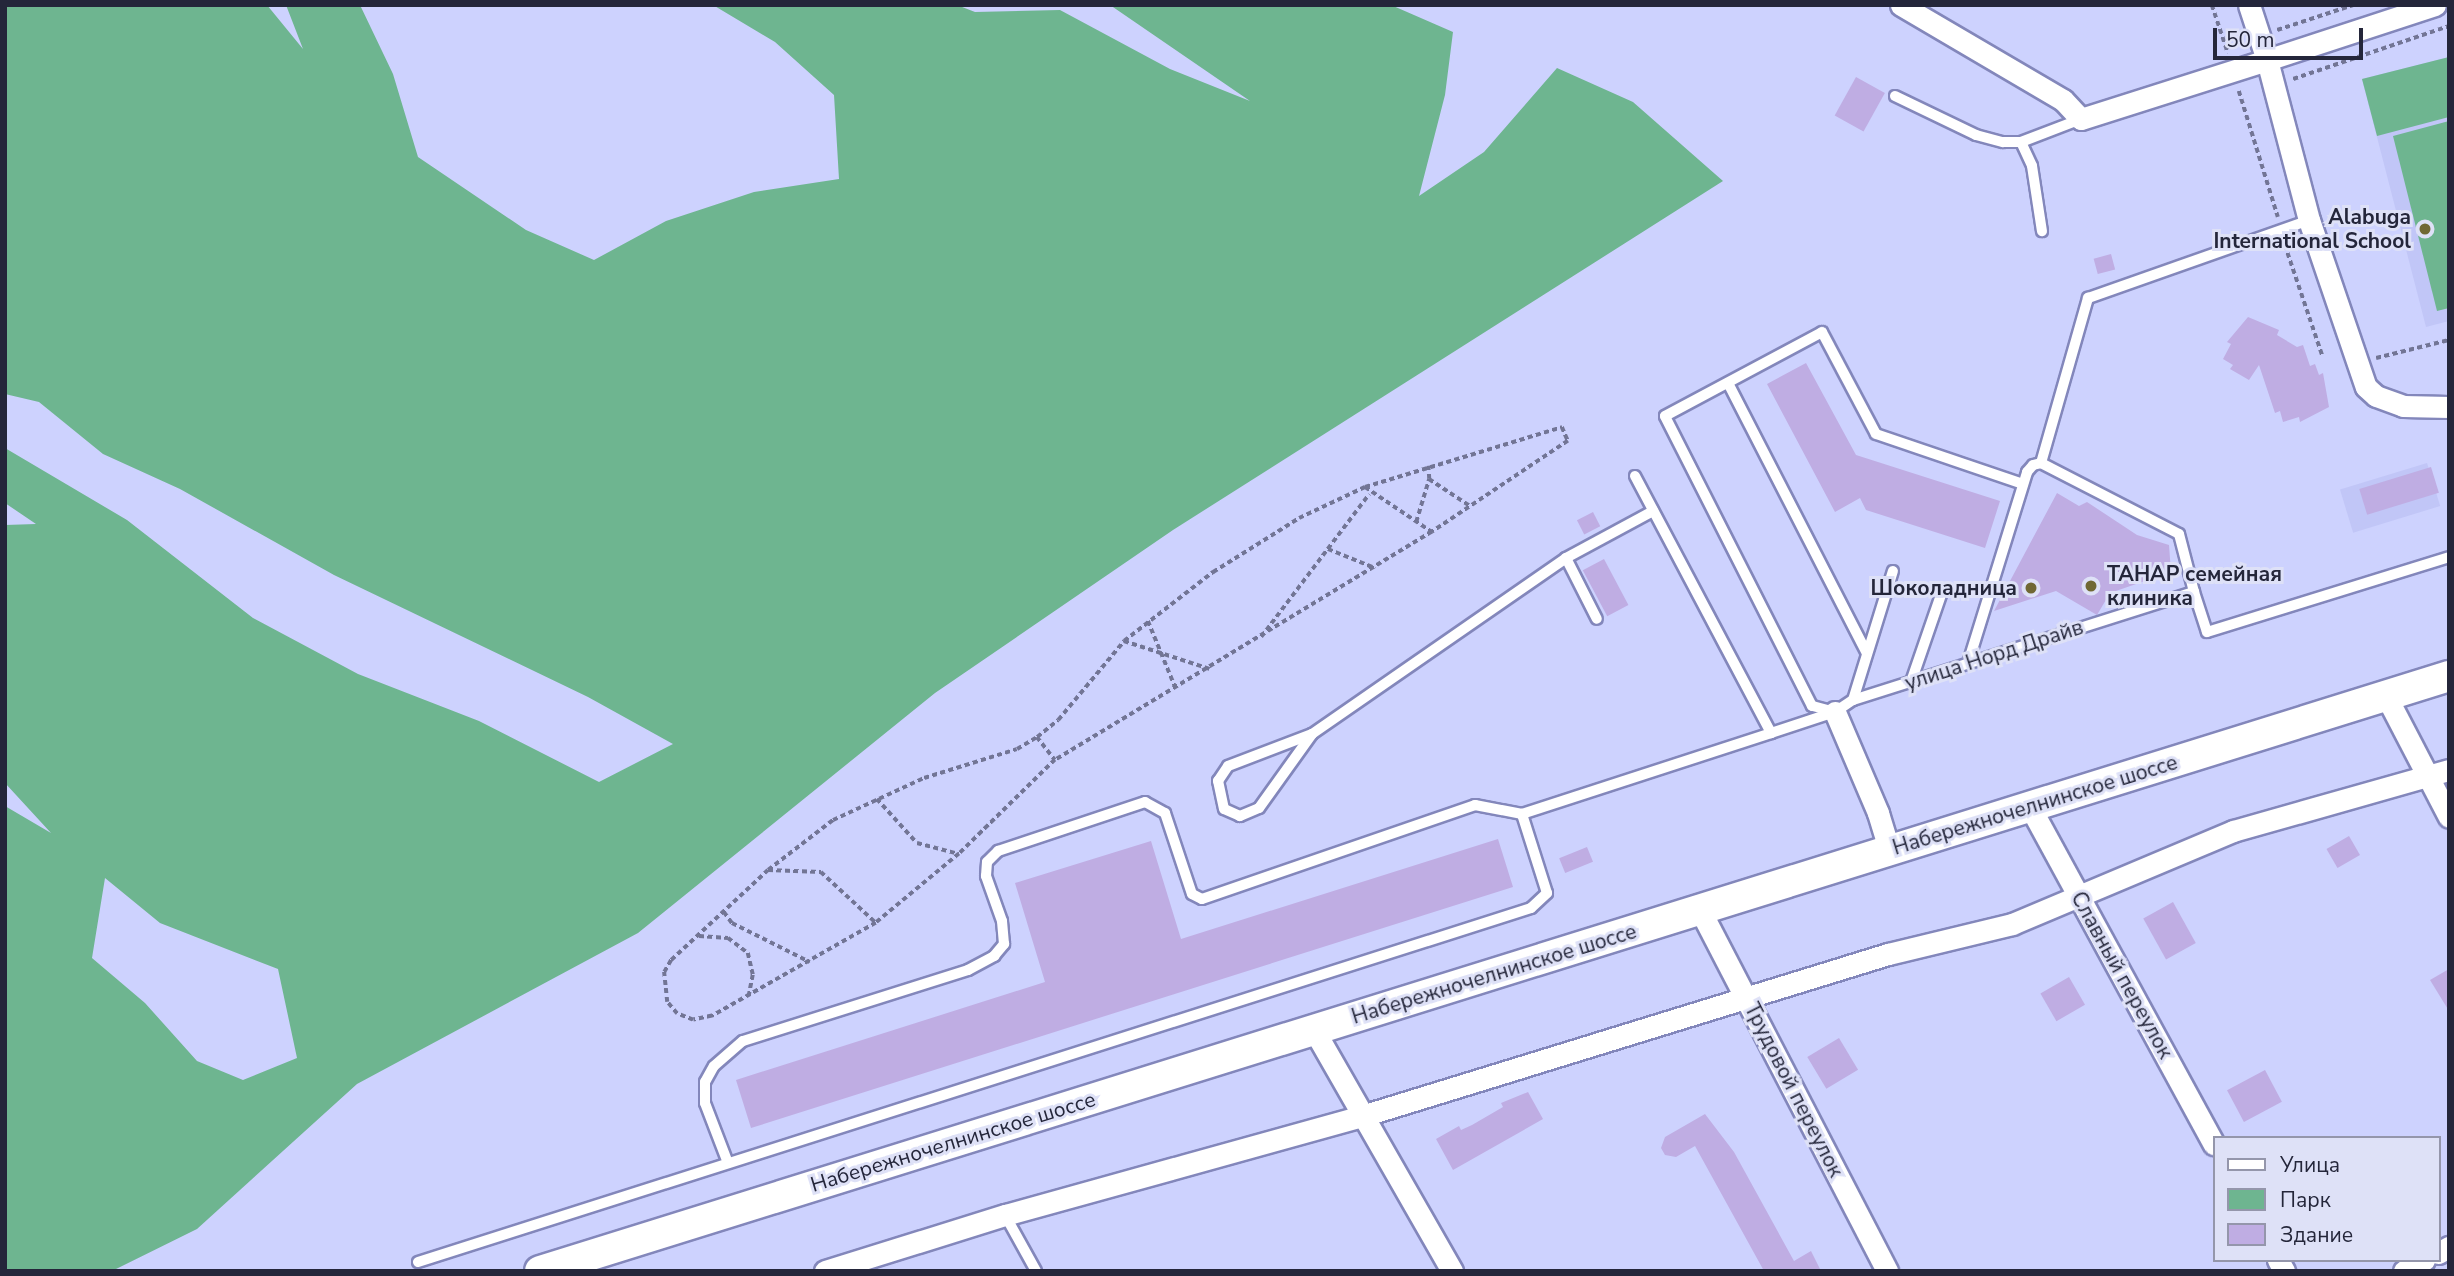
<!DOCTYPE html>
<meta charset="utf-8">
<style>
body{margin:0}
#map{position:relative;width:2454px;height:1276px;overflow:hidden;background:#cdd2fe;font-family:"Nunito Sans",sans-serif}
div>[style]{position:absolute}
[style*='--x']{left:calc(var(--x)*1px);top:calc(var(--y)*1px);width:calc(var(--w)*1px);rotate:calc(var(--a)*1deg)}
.built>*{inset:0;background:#c1c6f7;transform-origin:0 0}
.green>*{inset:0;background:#6eb590}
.building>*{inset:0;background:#bfade3;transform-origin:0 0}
.path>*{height:3.5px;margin-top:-1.75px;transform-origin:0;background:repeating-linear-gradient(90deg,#727595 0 5px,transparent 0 8.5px)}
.roads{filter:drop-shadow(2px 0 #8387bb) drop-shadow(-2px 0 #8387bb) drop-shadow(0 2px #8387bb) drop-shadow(0 -2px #8387bb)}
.lane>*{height:10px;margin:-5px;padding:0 5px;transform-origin:5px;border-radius:5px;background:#fff}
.street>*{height:21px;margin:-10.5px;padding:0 10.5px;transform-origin:10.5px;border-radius:10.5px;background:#fff}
.secondary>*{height:30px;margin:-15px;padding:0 15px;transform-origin:15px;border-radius:15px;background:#fff}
.dots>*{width:19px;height:19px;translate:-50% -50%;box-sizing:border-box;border:4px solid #dee1f7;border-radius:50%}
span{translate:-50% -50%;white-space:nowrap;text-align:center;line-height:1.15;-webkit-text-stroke:6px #dee1f7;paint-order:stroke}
.poi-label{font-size:21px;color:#24263a;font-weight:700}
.right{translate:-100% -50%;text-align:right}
.left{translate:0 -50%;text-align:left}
.street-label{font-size:21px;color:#24263a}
.frame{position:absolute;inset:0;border:7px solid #24263a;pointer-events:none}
.legend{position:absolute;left:2213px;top:1136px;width:228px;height:126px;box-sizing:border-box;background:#dee1f7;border:2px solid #9496ab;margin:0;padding:9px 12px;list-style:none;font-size:21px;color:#24263a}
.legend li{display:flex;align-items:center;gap:14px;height:35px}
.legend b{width:35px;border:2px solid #9496ab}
.scale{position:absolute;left:2213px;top:28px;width:150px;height:32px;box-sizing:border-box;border:4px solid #24263a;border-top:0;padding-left:9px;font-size:21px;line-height:24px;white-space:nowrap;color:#24263a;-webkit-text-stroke:5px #dee1f7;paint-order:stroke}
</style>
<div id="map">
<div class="built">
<div style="clip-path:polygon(2449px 57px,2449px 321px,2426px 327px,2362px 79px)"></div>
<div style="left:2427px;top:463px;width:45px;height:91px;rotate:73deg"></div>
</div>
<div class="green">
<div style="clip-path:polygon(evenodd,5px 5px,267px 5px,303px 49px,286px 5px,360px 5px,393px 74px,418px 157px,526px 230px,594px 260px,666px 221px,754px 192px,839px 179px,834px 95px,775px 42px,713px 5px,957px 5px,975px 12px,1060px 10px,1170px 69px,1250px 101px,1110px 5px,1391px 5px,1453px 32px,1445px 95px,1419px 196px,1484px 152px,1557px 68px,1633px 102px,1723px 181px,1173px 530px,935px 693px,638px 933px,357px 1084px,197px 1229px,112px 1271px,6px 1271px,5px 806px,51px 833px,5px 783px,5px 525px,36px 524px,5px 503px,5px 448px,127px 520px,253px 618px,358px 674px,479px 721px,599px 782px,673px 744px,588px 697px,334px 575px,180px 489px,103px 454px,39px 402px,5px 394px,5px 5px,105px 878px,160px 923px,278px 969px,297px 1058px,243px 1080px,197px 1061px,145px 1003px,92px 958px,105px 878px)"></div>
<div style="clip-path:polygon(2449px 57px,2449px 117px,2377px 136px,2362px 79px)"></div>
<div style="clip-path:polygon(2449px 121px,2449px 308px,2437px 311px,2393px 136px)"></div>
</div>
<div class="building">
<div style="left:1856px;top:77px;width:33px;height:44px;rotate:29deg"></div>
<div style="left:2111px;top:254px;width:16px;height:18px;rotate:75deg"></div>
<div style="clip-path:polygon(2248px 317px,2279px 330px,2277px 335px,2297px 347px,2303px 345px,2310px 366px,2315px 364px,2319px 375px,2323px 373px,2329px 407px,2300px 422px,2299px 417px,2283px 422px,2280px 411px,2275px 413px,2259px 365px,2249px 380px,2230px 369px,2233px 365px,2223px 359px,2231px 344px,2227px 342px)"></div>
<div style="clip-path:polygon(1806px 363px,1856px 455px,2000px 501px,1985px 548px,1866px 510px,1860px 498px,1835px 512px,1767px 384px)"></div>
<div style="left:2431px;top:467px;width:27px;height:75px;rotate:73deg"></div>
<div style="clip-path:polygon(2057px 493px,2079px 506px,2087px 502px,2137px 535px,2169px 545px,2171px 572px,2110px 593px,2097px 615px,2056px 591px,1994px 611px)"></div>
<div style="left:1593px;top:512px;width:16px;height:18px;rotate:63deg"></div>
<div style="left:1604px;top:559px;width:52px;height:24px;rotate:62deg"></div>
<div style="left:2349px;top:836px;width:22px;height:26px;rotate:60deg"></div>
<div style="clip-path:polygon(1498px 839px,1513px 887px,751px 1128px,736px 1080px,1045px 982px,1015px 883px,1151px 841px,1181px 939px)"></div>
<div style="left:1587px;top:847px;width:16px;height:30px;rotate:68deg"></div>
<div style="left:2173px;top:902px;width:47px;height:34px;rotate:61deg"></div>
<div style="clip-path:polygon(2449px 969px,2449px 1011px,2430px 980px)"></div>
<div style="left:2069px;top:977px;width:32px;height:33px;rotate:60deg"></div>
<div style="left:1839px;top:1038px;width:37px;height:37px;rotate:59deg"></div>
<div style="left:2265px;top:1070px;width:36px;height:43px;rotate:62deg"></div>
<div style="clip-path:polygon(1528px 1092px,1543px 1119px,1453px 1170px,1436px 1139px,1459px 1126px,1461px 1130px,1472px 1125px,1503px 1107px,1501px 1103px)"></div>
<div style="clip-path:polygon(1705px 1114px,1734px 1152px,1794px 1261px,1811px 1251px,1821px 1271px,1764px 1271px,1695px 1146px,1676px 1157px,1665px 1155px,1661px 1148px,1665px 1137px)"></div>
</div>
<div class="path">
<div style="--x:2212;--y:5;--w:51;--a:71.6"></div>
<div style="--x:2277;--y:30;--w:80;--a:-18.2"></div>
<div style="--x:2226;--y:48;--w:15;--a:-20"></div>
<div style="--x:2293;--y:79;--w:165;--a:-18.8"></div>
<div style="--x:2239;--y:91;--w:132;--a:72.8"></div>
<div style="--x:2285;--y:245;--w:118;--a:71.3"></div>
<div style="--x:2376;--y:358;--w:75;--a:-13.9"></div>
<div style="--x:1562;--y:427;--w:15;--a:67"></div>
<div style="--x:1568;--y:441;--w:164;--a:146.2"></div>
<div style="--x:1432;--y:532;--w:441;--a:148.8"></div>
<div style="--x:1055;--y:760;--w:134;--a:135.6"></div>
<div style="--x:959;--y:854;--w:108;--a:140.3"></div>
<div style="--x:876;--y:923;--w:189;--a:150.4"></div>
<div style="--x:712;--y:1016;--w:19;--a:168"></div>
<div style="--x:693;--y:1020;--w:17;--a:-159"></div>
<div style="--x:677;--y:1014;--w:16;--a:-130"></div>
<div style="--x:667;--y:1002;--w:30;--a:-96"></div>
<div style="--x:664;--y:972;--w:14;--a:-60"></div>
<div style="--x:671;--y:960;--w:132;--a:-42.9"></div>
<div style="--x:768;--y:870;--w:82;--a:-37.6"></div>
<div style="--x:833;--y:820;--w:100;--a:-24.8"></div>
<div style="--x:924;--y:778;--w:97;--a:-17.3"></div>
<div style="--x:1017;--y:749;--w:23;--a:-31"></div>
<div style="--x:1037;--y:737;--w:27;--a:-39"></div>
<div style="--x:1058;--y:720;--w:103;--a:-50.1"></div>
<div style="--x:1124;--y:641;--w:113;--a:-37.8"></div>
<div style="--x:1213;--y:572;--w:102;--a:-32.1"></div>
<div style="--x:1299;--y:518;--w:73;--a:-25.2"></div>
<div style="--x:1365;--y:487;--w:206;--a:-16.9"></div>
<div style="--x:1429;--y:479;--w:49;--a:33.4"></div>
<div style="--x:1365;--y:487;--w:81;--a:33.9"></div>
<div style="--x:1416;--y:522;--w:45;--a:-73.2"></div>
<div style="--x:1429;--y:479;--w:13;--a:-94"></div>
<div style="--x:1328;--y:549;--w:51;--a:22"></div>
<div style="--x:1148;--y:621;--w:74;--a:67.6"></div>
<div style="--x:1261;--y:637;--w:179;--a:-52.9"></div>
<div style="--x:1124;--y:641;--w:90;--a:18"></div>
<div style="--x:1037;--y:737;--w:29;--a:52"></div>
<div style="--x:877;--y:799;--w:59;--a:47.7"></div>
<div style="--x:917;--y:843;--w:43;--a:14.7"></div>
<div style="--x:768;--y:870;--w:53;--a:2.2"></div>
<div style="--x:821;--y:872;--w:75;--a:42.8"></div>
<div style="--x:724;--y:912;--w:14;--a:54"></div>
<div style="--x:732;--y:923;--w:87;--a:26.6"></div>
<div style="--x:699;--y:936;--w:29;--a:4"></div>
<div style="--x:728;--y:938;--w:25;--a:37"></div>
<div style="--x:748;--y:953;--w:23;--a:77"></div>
<div style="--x:753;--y:975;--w:21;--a:101"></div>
</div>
<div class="roads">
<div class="lane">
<div style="--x:1895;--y:96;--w:90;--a:25.7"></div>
<div style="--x:1976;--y:135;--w:28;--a:15"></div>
<div style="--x:2003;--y:142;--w:18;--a:0"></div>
<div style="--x:2021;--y:142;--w:64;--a:-21"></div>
<div style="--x:2021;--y:142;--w:26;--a:65"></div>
<div style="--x:2032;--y:166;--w:66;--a:81.3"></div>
<div style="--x:1728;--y:383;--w:304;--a:62.8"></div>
<div style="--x:2041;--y:463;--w:172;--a:-74.1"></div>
<div style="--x:2088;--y:298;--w:234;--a:-19.4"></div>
<div style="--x:1635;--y:476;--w:291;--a:62.1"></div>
<div style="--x:1771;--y:733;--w:67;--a:-18.2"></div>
<div style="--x:1835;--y:712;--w:22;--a:-34"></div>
<div style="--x:1853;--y:700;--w:358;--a:-17.6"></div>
<div style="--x:2194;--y:592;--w:42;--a:72"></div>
<div style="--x:2207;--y:632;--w:253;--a:-17.2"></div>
<div style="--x:1566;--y:558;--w:68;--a:63.1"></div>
<div style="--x:1968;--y:663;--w:200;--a:-72.8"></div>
<div style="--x:2027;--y:472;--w:9;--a:-49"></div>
<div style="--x:2033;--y:465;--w:8;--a:-14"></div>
<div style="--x:2041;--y:463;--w:155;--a:27.2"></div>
<div style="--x:2179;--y:534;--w:60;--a:75.5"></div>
<div style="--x:1911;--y:682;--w:98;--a:-71"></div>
<div style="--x:1853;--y:700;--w:135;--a:-72.8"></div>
<div style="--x:1835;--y:712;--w:24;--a:-165"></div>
<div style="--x:1812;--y:706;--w:325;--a:-116.9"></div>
<div style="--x:1665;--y:416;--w:178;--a:-28.1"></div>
<div style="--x:1822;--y:332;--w:115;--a:62.1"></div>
<div style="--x:1876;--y:434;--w:155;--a:18.8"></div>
<div style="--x:1312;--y:734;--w:309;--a:-34.7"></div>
<div style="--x:1566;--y:558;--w:99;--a:-28.4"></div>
<div style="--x:1312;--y:734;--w:91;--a:125.6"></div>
<div style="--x:1259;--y:808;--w:21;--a:157"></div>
<div style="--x:1240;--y:816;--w:17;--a:-156"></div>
<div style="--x:1224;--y:809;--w:29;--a:-102"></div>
<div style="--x:1218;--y:781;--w:18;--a:-56"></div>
<div style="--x:1228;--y:766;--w:90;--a:-20.9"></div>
<div style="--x:728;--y:1163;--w:64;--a:-111"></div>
<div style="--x:705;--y:1103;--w:21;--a:-90"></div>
<div style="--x:705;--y:1082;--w:18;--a:-61"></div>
<div style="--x:714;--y:1066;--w:38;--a:-41"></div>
<div style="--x:743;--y:1041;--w:236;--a:-17.5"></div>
<div style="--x:968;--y:970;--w:30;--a:-28"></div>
<div style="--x:994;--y:956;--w:16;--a:-50"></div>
<div style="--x:1004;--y:944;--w:23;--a:-95"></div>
<div style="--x:1002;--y:921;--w:48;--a:-109.6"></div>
<div style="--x:986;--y:876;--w:14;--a:-86"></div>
<div style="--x:987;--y:862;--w:16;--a:-45"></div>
<div style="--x:998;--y:851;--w:155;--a:-18.4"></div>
<div style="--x:1145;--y:802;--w:23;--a:29"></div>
<div style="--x:1165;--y:813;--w:85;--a:71.6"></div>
<div style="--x:1192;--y:894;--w:11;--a:27"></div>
<div style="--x:1202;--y:899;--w:289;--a:-19"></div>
<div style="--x:1475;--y:805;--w:48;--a:10.8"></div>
<div style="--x:1522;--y:814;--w:262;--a:-18"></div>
<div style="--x:1005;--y:1215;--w:64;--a:61"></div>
<div style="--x:418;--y:1262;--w:1168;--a:-17.64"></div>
<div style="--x:1531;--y:908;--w:22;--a:-43"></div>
<div style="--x:1547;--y:893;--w:83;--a:-107.6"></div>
</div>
<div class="street">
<div style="--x:1901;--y:5;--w:188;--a:30.4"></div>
<div style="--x:2063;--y:100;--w:26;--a:47"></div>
<div style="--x:2081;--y:119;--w:195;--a:-17.6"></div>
<div style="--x:2267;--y:60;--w:58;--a:-108.1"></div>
<div style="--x:2435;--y:5;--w:177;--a:161.9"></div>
<div style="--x:2267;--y:60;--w:165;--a:75.3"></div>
<div style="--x:2309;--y:220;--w:176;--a:71.2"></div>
<div style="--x:2366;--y:387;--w:13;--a:42"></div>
<div style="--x:2376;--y:396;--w:29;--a:20"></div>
<div style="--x:2403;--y:406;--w:46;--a:1.2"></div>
<div style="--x:2386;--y:696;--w:136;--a:62.5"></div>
<div style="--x:1835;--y:712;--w:110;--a:66.9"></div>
<div style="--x:1878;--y:813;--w:39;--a:73"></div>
<div style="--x:2030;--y:807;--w:384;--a:61.4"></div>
<div style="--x:1700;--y:910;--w:407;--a:62.6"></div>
<div style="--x:1314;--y:1030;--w:278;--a:60.2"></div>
<div style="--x:2438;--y:1253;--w:13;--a:-29"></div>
<div style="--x:2278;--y:1260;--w:13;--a:61"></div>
<div style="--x:825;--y:1271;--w:189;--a:-17.3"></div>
<div style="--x:1005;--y:1215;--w:370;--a:-15.5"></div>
<div style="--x:1362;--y:1116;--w:550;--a:-17.12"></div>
<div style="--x:1888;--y:954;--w:128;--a:-13.6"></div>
<div style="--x:2012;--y:924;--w:240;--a:-22.8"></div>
<div style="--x:2233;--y:831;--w:224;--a:-15.8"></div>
<div style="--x:2404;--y:1271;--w:23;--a:-29"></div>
</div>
<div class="secondary">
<div style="--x:540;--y:1271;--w:2000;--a:-17.31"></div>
</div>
</div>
<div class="dots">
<div style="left:2425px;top:229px;background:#706834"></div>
<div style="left:2091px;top:586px;background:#706834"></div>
<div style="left:2031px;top:588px;background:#706834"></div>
</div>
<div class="poi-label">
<span class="right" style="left:2411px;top:229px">Alabuga<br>International School</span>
<span class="left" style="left:2107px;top:586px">ТАНАР семейная<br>клиника</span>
<span class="right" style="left:2017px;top:588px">Шоколадница</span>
</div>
<div class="street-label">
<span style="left:1994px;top:655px;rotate:-18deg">улица Норд Драйв</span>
<span style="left:2035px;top:805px;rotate:-17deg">Набережночелнинское шоссе</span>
<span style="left:1494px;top:974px;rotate:-17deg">Набережночелнинское шоссе</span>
<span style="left:2122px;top:975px;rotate:61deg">Славный переулок</span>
<span style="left:1794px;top:1090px;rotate:63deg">Трудовой переулок</span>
<span style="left:953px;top:1142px;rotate:-17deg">Набережночелнинское шоссе</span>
</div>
<div class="frame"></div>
<ul class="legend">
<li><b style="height:9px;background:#fff"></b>Улица</li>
<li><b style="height:19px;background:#6eb590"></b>Парк</li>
<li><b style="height:19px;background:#bfade3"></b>Здание</li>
</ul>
<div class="scale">50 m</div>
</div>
